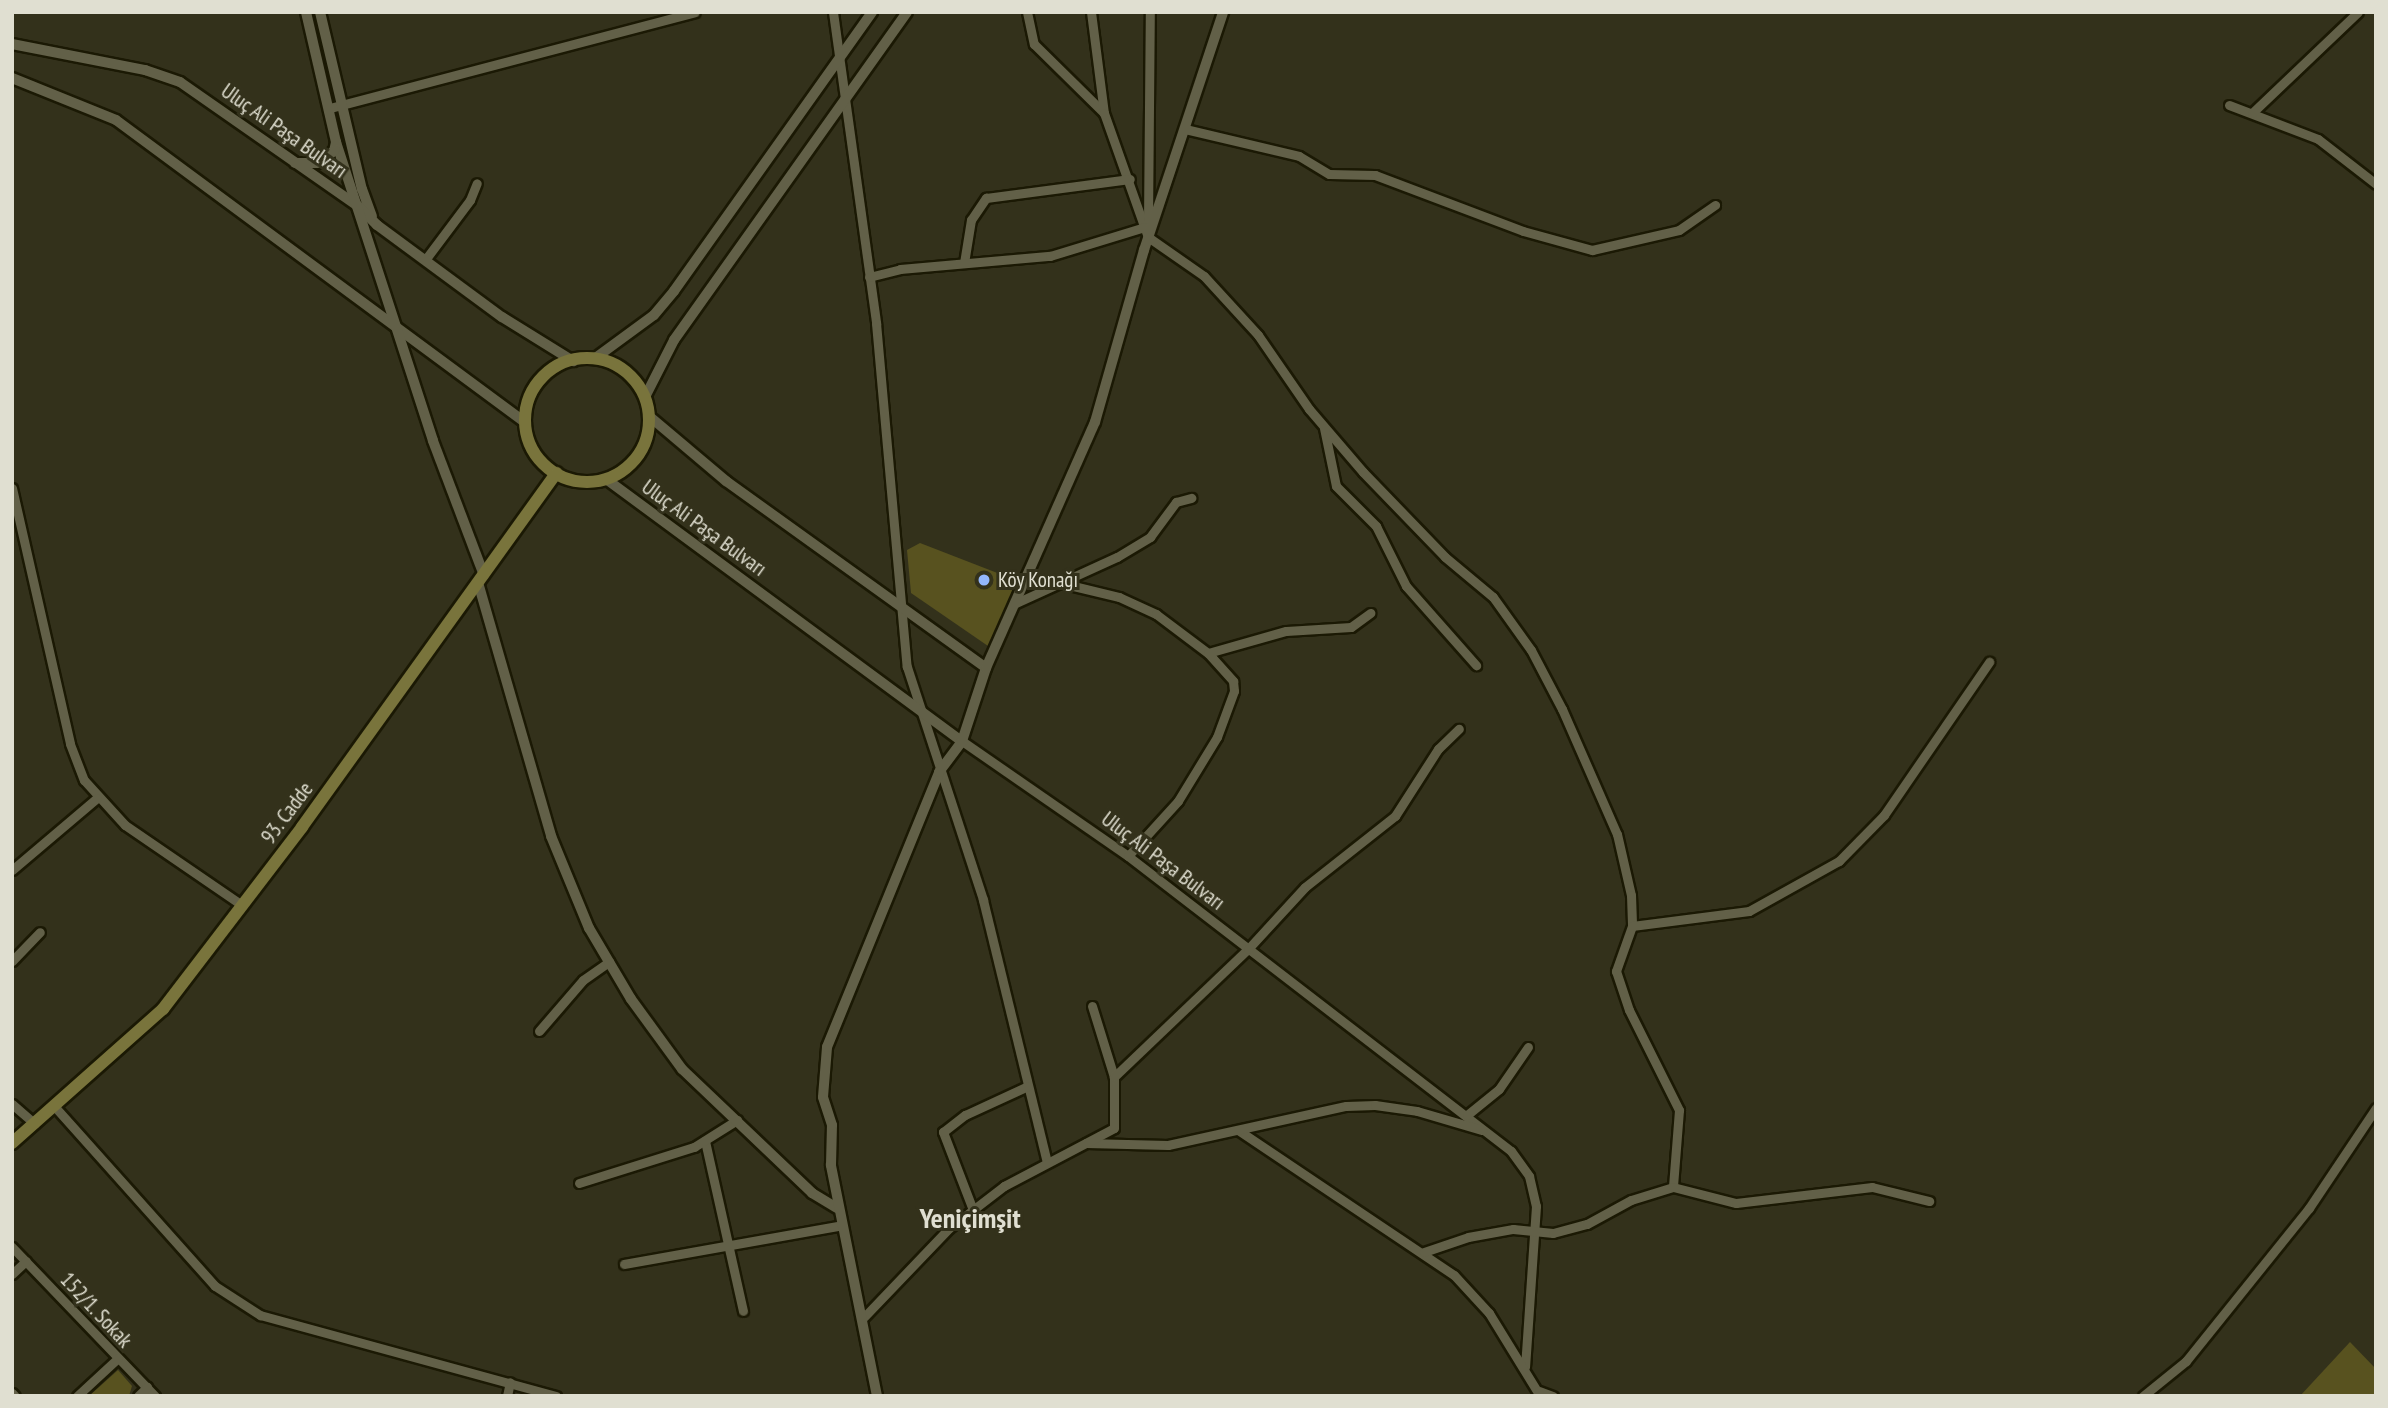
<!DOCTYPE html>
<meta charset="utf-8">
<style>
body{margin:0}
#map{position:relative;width:2388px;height:1408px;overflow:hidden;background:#33311b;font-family:"PT Sans Narrow",sans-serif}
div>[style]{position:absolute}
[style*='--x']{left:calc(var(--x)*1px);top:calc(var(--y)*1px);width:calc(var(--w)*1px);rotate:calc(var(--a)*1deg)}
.green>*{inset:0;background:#58521f}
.roads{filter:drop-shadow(2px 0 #1b1904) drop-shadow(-2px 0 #1b1904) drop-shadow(0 2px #1b1904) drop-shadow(0 -2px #1b1904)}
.minor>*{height:9px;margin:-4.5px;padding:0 4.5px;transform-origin:4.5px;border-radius:4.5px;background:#626048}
.tertiary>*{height:10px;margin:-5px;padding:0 5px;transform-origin:5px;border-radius:5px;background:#626048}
.secondary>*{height:12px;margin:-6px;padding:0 6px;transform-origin:6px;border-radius:6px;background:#79743c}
.secondary>.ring{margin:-6px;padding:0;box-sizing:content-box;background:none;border:12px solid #79743c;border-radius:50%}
.dots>*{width:19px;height:19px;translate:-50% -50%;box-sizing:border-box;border:4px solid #33311b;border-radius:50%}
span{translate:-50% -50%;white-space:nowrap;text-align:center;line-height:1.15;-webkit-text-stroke:6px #33311b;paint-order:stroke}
.street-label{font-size:21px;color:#e0dfd1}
.poi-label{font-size:21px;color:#e0dfd1}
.left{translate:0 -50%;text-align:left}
.district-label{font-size:28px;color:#e0dfd1;font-weight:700}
.frame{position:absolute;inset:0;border:14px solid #e0dfd1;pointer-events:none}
</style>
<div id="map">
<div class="green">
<div style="clip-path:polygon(920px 543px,1018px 581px,988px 646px,911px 593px,907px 550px)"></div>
<div style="clip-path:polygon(2350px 1342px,2376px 1369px,2376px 1396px,2300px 1396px)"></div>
<div style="clip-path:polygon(118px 1370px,132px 1386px,129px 1396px,89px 1396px)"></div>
</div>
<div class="roads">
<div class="minor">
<div style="--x:833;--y:12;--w:314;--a:82.1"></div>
<div style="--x:876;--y:323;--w:345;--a:84.9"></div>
<div style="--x:907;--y:667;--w:245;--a:71.9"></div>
<div style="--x:983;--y:900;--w:270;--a:76.3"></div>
<div style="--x:1027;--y:12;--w:33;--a:78"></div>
<div style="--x:1034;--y:44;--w:98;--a:44.6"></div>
<div style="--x:1091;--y:12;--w:102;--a:82.7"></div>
<div style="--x:1104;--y:113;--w:132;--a:70.5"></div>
<div style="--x:1148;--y:237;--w:68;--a:34.9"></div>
<div style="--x:1204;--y:276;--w:80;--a:47.5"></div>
<div style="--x:1258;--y:335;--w:90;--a:55.4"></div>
<div style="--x:1309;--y:409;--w:83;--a:49.4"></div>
<div style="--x:1363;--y:472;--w:118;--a:46"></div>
<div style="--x:1445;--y:557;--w:62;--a:39.8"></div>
<div style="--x:1493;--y:597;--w:65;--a:54.4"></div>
<div style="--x:1531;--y:650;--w:67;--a:62.3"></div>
<div style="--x:1562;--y:709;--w:137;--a:66.3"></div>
<div style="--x:1617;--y:834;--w:63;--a:77.1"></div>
<div style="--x:1631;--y:895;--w:31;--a:88"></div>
<div style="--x:1632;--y:926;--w:48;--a:109.6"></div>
<div style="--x:1616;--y:971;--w:41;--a:71.6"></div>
<div style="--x:1629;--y:1010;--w:112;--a:63.4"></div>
<div style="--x:1679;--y:1110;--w:77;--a:94.5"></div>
<div style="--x:2229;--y:105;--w:95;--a:20.9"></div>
<div style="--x:2318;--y:139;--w:73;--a:37.8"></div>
<div style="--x:330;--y:108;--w:377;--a:-14.7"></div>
<div style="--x:2252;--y:113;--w:146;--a:-43.6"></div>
<div style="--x:1185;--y:129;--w:117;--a:13.3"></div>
<div style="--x:1299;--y:156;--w:35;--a:31"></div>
<div style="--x:1329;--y:174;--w:46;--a:1.2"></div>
<div style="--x:1375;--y:175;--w:158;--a:20.7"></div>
<div style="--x:1523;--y:231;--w:72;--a:15.4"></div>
<div style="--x:1592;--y:250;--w:89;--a:-12.9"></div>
<div style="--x:1679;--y:230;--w:44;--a:-34.8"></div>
<div style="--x:1148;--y:222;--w:210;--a:-89.5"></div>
<div style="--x:425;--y:260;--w:75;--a:-53.1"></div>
<div style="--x:470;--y:200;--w:18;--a:-68"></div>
<div style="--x:964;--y:263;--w:44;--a:-80.8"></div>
<div style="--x:971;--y:220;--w:27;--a:-56"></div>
<div style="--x:986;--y:198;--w:145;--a:-7.5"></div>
<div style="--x:869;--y:277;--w:32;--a:-14"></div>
<div style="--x:900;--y:269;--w:151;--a:-5"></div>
<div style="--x:1050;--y:256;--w:99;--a:-17"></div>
<div style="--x:1324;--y:428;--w:59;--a:78.3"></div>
<div style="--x:1336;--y:486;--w:57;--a:45"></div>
<div style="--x:1376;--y:526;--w:67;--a:63.4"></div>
<div style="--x:1406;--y:586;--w:106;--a:48.5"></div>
<div style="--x:12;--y:488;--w:262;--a:77.2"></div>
<div style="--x:70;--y:744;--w:39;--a:69"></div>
<div style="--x:84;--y:780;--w:61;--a:47.7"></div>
<div style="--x:125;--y:825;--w:142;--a:34.4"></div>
<div style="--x:1065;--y:584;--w:56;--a:13.5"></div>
<div style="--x:1119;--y:597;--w:41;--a:24.7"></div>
<div style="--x:1156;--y:614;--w:65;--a:36.9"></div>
<div style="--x:1208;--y:653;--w:38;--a:48"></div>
<div style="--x:1233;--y:681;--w:10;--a:84"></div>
<div style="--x:1234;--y:691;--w:49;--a:110.3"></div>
<div style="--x:1217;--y:737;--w:75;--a:121.4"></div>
<div style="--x:1178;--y:801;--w:74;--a:132.3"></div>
<div style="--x:1016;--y:603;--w:111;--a:-24.5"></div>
<div style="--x:1117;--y:557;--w:39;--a:-31"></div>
<div style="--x:1150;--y:537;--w:44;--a:-53.4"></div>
<div style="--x:1176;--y:502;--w:16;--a:-15"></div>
<div style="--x:1208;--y:653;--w:81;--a:-15.8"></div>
<div style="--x:1286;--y:631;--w:65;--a:-3.5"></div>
<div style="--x:1351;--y:627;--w:24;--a:-36"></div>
<div style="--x:962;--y:741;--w:202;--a:34.7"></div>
<div style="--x:1128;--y:856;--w:483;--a:37.6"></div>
<div style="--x:1511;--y:1151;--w:31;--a:54"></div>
<div style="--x:1529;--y:1176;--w:31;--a:77"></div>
<div style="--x:1536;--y:1206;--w:161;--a:93.9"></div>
<div style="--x:12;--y:870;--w:111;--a:-40.3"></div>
<div style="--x:1632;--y:926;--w:118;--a:-7.3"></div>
<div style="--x:1749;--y:911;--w:103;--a:-29.1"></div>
<div style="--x:1839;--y:861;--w:64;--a:-45.6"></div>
<div style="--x:1884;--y:815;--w:186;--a:-55.5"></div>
<div style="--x:12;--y:961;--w:40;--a:-46"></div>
<div style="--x:1092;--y:1006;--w:74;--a:72.8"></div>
<div style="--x:539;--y:1031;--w:67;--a:-49.2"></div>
<div style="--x:583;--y:980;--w:32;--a:-35"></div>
<div style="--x:12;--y:1104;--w:30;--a:41"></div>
<div style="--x:55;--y:1107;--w:240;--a:48.2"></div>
<div style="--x:215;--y:1286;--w:54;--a:32.8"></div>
<div style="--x:260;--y:1315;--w:307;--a:15.3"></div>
<div style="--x:1467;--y:1115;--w:41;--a:-39.1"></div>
<div style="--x:1499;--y:1089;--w:51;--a:-55.4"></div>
<div style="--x:1238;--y:1130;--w:260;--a:33.9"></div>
<div style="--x:1454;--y:1275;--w:52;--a:47.4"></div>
<div style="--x:1489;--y:1313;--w:97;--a:58.4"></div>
<div style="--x:705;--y:1141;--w:174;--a:77.4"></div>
<div style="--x:1086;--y:1143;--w:82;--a:1.4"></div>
<div style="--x:1168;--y:1145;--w:182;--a:-12.4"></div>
<div style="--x:1346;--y:1106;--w:29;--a:-2"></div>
<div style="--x:1375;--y:1105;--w:42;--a:8.1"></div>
<div style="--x:1417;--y:1111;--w:68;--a:16.3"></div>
<div style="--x:579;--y:1183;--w:121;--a:-17.4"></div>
<div style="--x:694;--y:1147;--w:51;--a:-32.1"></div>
<div style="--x:973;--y:1210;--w:84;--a:-111"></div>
<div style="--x:943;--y:1132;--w:28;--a:-38"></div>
<div style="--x:965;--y:1115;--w:69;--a:-24.7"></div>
<div style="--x:12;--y:1247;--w:207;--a:46.2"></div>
<div style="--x:1424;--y:1252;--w:46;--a:-18.8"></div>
<div style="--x:1468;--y:1237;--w:46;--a:-10.1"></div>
<div style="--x:1513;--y:1229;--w:40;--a:5.7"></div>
<div style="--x:1553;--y:1233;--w:35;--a:-15"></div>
<div style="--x:1587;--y:1224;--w:50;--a:-28.6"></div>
<div style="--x:1631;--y:1200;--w:44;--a:-17.2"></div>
<div style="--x:1673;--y:1187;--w:65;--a:14.3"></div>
<div style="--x:1736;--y:1203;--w:137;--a:-6.7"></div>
<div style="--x:1872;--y:1187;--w:59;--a:13.8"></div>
<div style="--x:624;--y:1264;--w:221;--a:-10.1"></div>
<div style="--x:12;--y:1274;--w:19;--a:-43"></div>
<div style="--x:864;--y:1317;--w:122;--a:-46.3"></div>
<div style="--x:948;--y:1229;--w:71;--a:-37.5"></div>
<div style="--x:1004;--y:1186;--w:124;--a:-27.8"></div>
<div style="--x:1114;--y:1128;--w:51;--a:-90"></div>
<div style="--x:1114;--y:1077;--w:185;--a:-43.7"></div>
<div style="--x:1248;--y:949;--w:84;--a:-47.4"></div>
<div style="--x:1305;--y:887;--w:115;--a:-38.3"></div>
<div style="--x:1395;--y:816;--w:80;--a:-57.3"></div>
<div style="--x:1438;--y:749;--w:29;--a:-44"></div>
<div style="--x:1539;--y:1391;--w:15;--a:20"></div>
<div style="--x:12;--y:1393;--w:4;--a:45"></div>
<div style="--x:77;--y:1396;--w:56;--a:-42.8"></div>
<div style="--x:138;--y:1396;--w:13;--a:-45"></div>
<div style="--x:507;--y:1396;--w:14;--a:-78"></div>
<div style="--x:2143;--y:1396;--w:55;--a:-39.1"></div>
<div style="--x:2186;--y:1361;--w:196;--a:-51.2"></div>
<div style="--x:2309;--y:1208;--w:120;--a:-56.2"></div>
</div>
<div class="tertiary">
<div style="--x:320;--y:12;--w:182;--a:76.7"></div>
<div style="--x:362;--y:189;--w:29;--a:70"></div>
<div style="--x:12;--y:44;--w:136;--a:11.1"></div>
<div style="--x:145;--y:70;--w:37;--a:19"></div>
<div style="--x:180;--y:82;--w:217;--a:34.9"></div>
<div style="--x:358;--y:206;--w:27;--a:45"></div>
<div style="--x:377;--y:225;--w:155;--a:36.4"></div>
<div style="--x:502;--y:317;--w:84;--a:31.8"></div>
<div style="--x:12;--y:78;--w:112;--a:22"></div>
<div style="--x:116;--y:120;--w:510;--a:36.47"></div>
<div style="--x:336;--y:142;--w:314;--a:72"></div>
<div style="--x:433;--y:441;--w:143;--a:69.2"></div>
<div style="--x:295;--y:163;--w:23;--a:0"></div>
<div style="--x:318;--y:163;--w:20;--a:-37"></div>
<div style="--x:334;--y:151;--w:9;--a:-77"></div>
<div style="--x:336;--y:142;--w:133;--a:-103"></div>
<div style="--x:594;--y:359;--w:74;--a:-36.3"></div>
<div style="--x:654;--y:315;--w:31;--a:-50"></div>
<div style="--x:674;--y:291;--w:342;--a:-54.6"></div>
<div style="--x:645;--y:397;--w:64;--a:-63"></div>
<div style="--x:674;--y:340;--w:402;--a:-54.6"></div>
<div style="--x:649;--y:416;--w:101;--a:40.2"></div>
<div style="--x:726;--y:481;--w:320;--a:35.7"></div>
<div style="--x:606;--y:479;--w:442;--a:36.4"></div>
<div style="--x:479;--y:586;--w:260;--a:73.9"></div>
<div style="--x:551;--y:836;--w:100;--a:67.6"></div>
<div style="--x:589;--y:928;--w:82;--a:59.4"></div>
<div style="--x:631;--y:999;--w:87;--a:53.9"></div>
<div style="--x:682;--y:1069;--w:180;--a:43.6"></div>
<div style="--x:812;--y:1193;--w:29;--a:31"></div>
<div style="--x:877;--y:1396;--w:236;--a:-101.3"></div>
<div style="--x:831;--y:1165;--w:40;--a:-88.6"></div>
<div style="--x:832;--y:1125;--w:29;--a:-108"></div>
<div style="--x:823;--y:1097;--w:50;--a:-85.4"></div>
<div style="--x:827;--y:1047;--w:297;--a:-67.8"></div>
<div style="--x:939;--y:772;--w:39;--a:-53"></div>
<div style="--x:962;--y:741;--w:77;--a:-71.8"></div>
<div style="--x:986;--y:668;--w:269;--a:-66.1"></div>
<div style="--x:1095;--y:422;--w:179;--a:-74.1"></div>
<div style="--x:1144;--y:250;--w:251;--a:-71.6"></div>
</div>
<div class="secondary">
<div class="ring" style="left:525px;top:358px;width:112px;height:112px"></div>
<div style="--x:12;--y:1143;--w:202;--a:-41.6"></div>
<div style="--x:163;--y:1009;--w:229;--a:-52.6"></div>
<div style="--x:302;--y:827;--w:436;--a:-54.3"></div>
</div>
</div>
<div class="dots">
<div style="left:984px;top:580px;background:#93b7fd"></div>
</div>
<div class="street-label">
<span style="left:284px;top:131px;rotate:35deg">Uluç Ali Paşa Bulvarı</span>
<span style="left:704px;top:528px;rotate:36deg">Uluç Ali Paşa Bulvarı</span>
<span style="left:287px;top:813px;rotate:-53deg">93. Cadde</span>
<span style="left:1163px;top:861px;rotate:37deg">Uluç Ali Paşa Bulvarı</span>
<span style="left:96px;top:1310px;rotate:47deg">152/1. Sokak</span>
</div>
<div class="poi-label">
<span class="left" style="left:998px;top:580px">Köy Konağı</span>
</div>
<div class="district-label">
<span style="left:970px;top:1218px">Yeniçimşit</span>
</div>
<div class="frame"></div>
</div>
